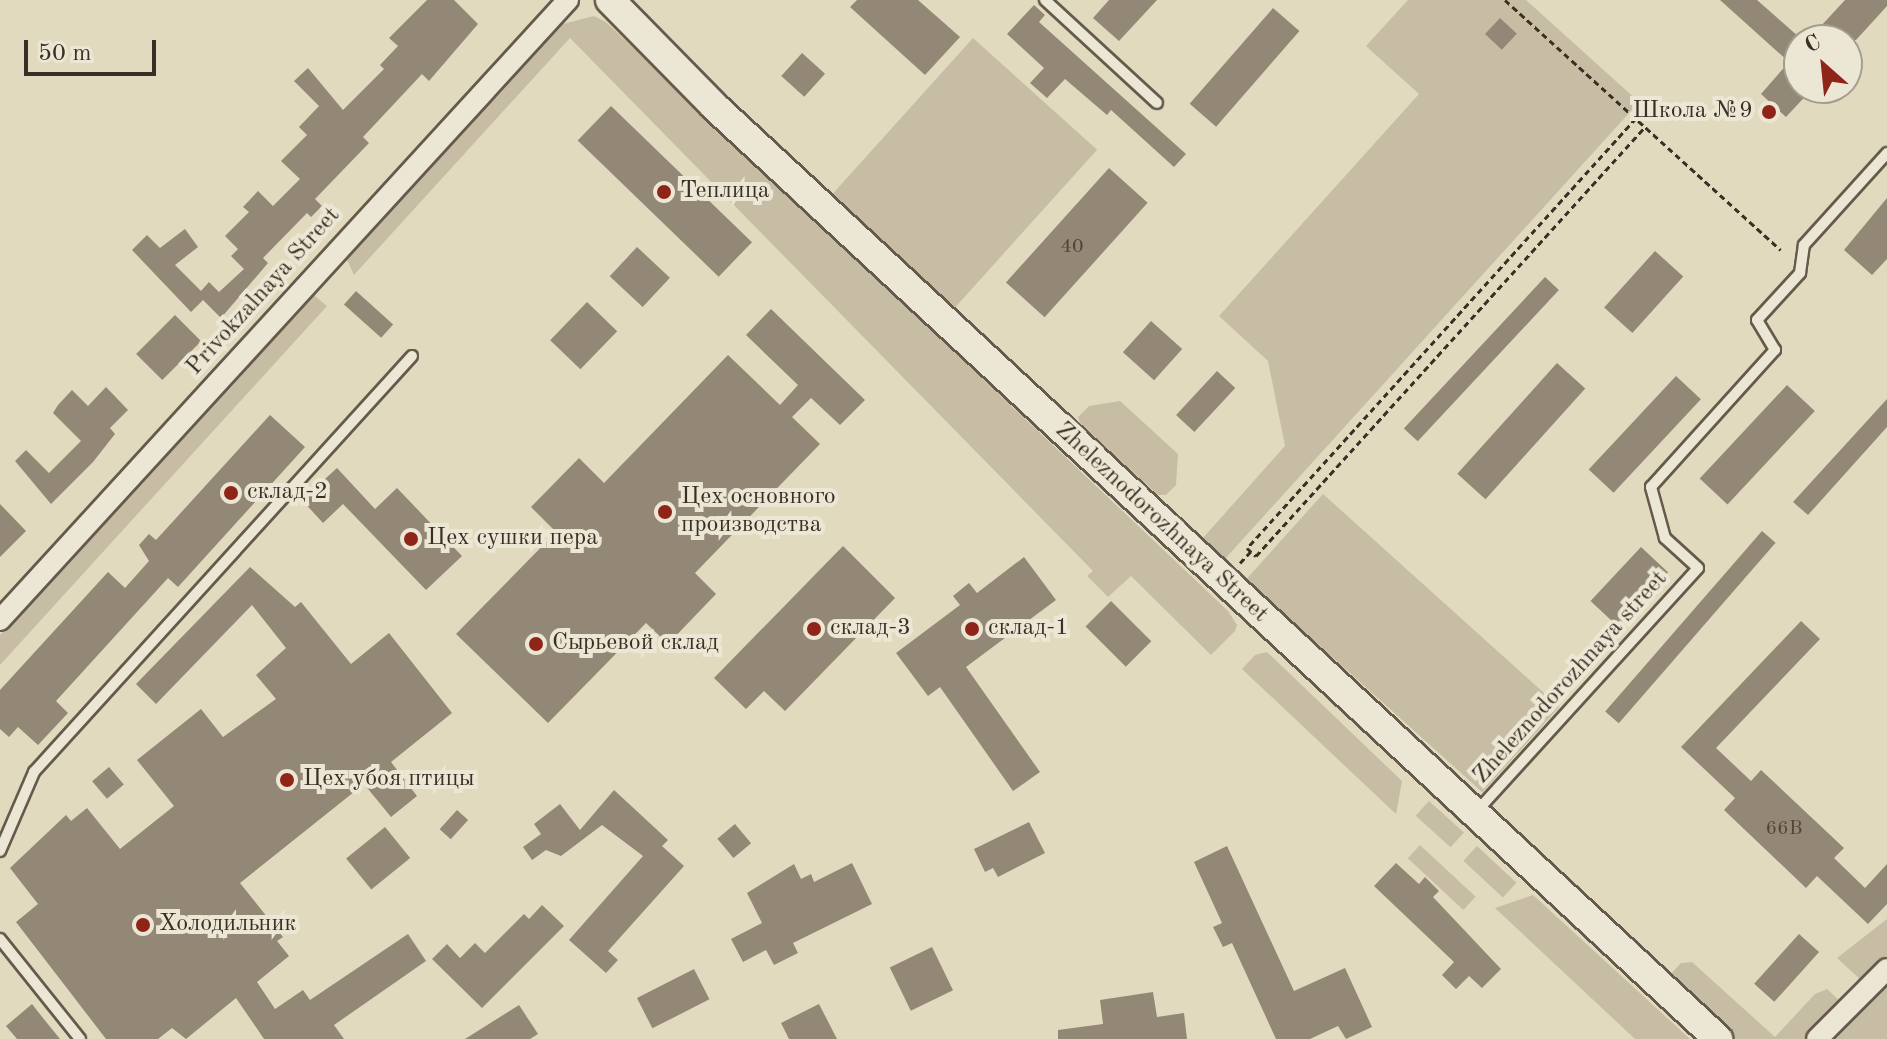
<!DOCTYPE html>
<meta charset="utf-8">
<style>
body{margin:0}
#map{position:relative;width:1887px;height:1039px;overflow:hidden;background:#e2dabe;font-family:"Old Standard TT",serif}
div>[style]{position:absolute}
[style*='--x']{left:calc(var(--x)*1px);top:calc(var(--y)*1px);width:calc(var(--w)*1px);rotate:calc(var(--a)*1deg)}
.green>*{inset:0;background:#c6bda4;transform-origin:0 0}
.building>*{inset:0;background:#928875;transform-origin:0 0}
.path>*{height:3px;margin-top:-1.5px;transform-origin:0;background:repeating-linear-gradient(90deg,#3b2f25 0 6px,transparent 0 10px)}
.roads{filter:drop-shadow(2px 0 #655a4b) drop-shadow(-2px 0 #655a4b) drop-shadow(0 2px #655a4b) drop-shadow(0 -2px #655a4b)}
.service>*{height:10px;margin:-5px;padding:0 5px;transform-origin:5px;border-radius:5px;background:#ece7d5}
.minor>*{height:20px;margin:-10px;padding:0 10px;transform-origin:10px;border-radius:10px;background:#ece7d5}
.secondary>*{height:28px;margin:-14px;padding:0 14px;transform-origin:14px;border-radius:14px;background:#ece7d5}
.dots>*{width:22px;height:22px;translate:-50% -50%;box-sizing:border-box;border:4px solid #ece7d5;border-radius:50%}
span{translate:-50% -50%;white-space:nowrap;text-align:center;line-height:1.15;-webkit-text-stroke:8px #ece7d5;paint-order:stroke}
.number-label{font-size:20px;color:#514539}
.number-label span{-webkit-text-stroke-width:0}
.poi-label{font-size:24px;color:#3b2f25}
.right{translate:-100% -50%;text-align:right}
.left{translate:0 -50%;text-align:left}
.street-label{font-size:24px;color:#3b2f25}
.north{position:absolute;left:1783px;top:24px;width:80px;height:80px;box-sizing:border-box;background:#ece7d5;border:2px solid #a59d8f;border-radius:50%;rotate:333deg;font-size:22px;font-weight:700;line-height:32px;text-align:center;color:#3b2f25}
.north::after{content:'';display:block;margin:auto;width:28px;height:36px;background:#8f2418;clip-path:polygon(50% 0,100% 100%,50% 72%,0 100%)}
.scale{position:absolute;left:24px;top:40px;width:132px;height:36px;box-sizing:border-box;border:4px solid #3b2f25;border-top:0;padding-left:10px;font-size:24px;line-height:28px;white-space:nowrap;color:#3b2f25;-webkit-text-stroke:6px #ece7d5;paint-order:stroke}
</style>
<div id="map">
<div class="green">
<div style="clip-path:polygon(1408px 0,1526px 0,1639px 102px,1224px 560px,1202px 539px,1285px 446px,1268px 361px,1219px 316px,1419px 94px,1366px 46px)"></div>
<div style="clip-path:polygon(594px 16px,606px 22px,1228px 611px,1237px 625px,1235px 631px,1211px 655px,1131px 576px,1108px 597px,1087px 576px,1093px 571px,570px 38px,354px 275px,345px 255px,559px 25px)"></div>
<div style="left:973px;top:38px;width:167px;height:212px;rotate:42deg"></div>
<div style="clip-path:polygon(306px 296px,315px 296px,327px 306px,0 665px,0 635px)"></div>
<div style="clip-path:polygon(1120px 401px,1178px 454px,1176px 485px,1166px 495px,1158px 495px,1080px 423px,1078px 417px,1089px 406px)"></div>
<div style="left:1323px;top:494px;width:318px;height:115px;rotate:42deg"></div>
<div style="clip-path:polygon(1267px 652px,1402px 781px,1396px 814px,1242px 669px,1255px 655px)"></div>
<div style="left:1429px;top:801px;width:47px;height:20px;rotate:42deg"></div>
<div style="left:1420px;top:845px;width:76px;height:18px;rotate:43deg"></div>
<div style="left:1477px;top:846px;width:54px;height:20px;rotate:43deg"></div>
<div style="clip-path:polygon(1533px 895px,1690px 1039px,1635px 1039px,1495px 908px)"></div>
<div style="clip-path:polygon(1887px 919px,1887px 955px,1862px 981px,1837px 958px)"></div>
<div style="clip-path:polygon(1692px 962px,1775px 1037px,1815px 994px,1827px 989px,1841px 1002px,1804px 1039px,1736px 1039px,1669px 976px,1681px 963px)"></div>
<div style="clip-path:polygon(1887px 986px,1887px 1039px,1834px 1039px)"></div>
</div>
<div class="building">
<div style="clip-path:polygon(427px 0,454px 0,478px 24px,429px 81px,422px 74px,363px 137px,369px 143px,315px 199px,322px 206px,311px 217px,307px 213px,263px 258px,268px 263px,221px 318px,203px 300px,191px 312px,132px 250px,147px 235px,160px 248px,185px 229px,198px 247px,175px 265px,201px 291px,209px 282px,219px 292px,244px 269px,231px 256px,238px 249px,225px 236px,249px 212px,243px 207px,258px 191px,273px 206px,300px 179px,281px 161px,307px 135px,299px 127px,319px 106px,294px 81px,308px 68px,343px 110px,384px 69px,380px 65px,398px 46px,389px 38px)"></div>
<div style="clip-path:polygon(857px 0,918px 0,960px 37px,925px 75px,850px 7px)"></div>
<div style="clip-path:polygon(1109px 0,1157px 0,1119px 41px,1093px 18px)"></div>
<div style="clip-path:polygon(1720px 0,1757px 0,1799px 37px,1799px 88px,1813px 88px,1786px 117px,1761px 94px,1789px 62px)"></div>
<div style="clip-path:polygon(1845px 0,1887px 0,1887px 6px,1856px 40px,1808px 40px)"></div>
<div style="clip-path:polygon(1034px 5px,1045px 15px,1039px 22px,1186px 154px,1174px 167px,1111px 110px,1107px 115px,1065px 79px,1047px 98px,1030px 83px,1044px 68px,1007px 34px)"></div>
<div style="left:1273px;top:8px;width:35px;height:127px;rotate:41deg"></div>
<div style="left:1500px;top:18px;width:23px;height:22px;rotate:43deg"></div>
<div style="left:802px;top:53px;width:31px;height:31px;rotate:42deg"></div>
<div style="left:611px;top:106px;width:196px;height:48px;rotate:44deg"></div>
<div style="left:1109px;top:168px;width:52px;height:154px;rotate:42deg"></div>
<div style="clip-path:polygon(1887px 198px,1887px 259px,1872px 275px,1844px 250px)"></div>
<div style="left:637px;top:247px;width:45px;height:40px;rotate:43deg"></div>
<div style="left:1655px;top:251px;width:38px;height:76px;rotate:42deg"></div>
<div style="left:1545px;top:277px;width:19px;height:207px;rotate:43deg"></div>
<div style="left:356px;top:291px;width:50px;height:18px;rotate:42deg"></div>
<div style="left:587px;top:302px;width:42px;height:53px;rotate:44deg"></div>
<div style="clip-path:polygon(771px 309px,865px 400px,840px 425px,811px 398px,792px 417px,820px 444px,695px 573px,716px 594px,668px 644px,646px 623px,548px 723px,456px 634px,556px 532px,531px 507px,579px 458px,604px 483px,728px 355px,780px 405px,798px 385px,746px 335px)"></div>
<div style="left:175px;top:315px;width:37px;height:55px;rotate:45deg"></div>
<div style="left:1151px;top:321px;width:42px;height:42px;rotate:42deg"></div>
<div style="left:1557px;top:363px;width:38px;height:149px;rotate:42deg"></div>
<div style="left:1217px;top:371px;width:25px;height:60px;rotate:43deg"></div>
<div style="left:1676px;top:376px;width:34px;height:128px;rotate:43deg"></div>
<div style="left:1787px;top:385px;width:38px;height:128px;rotate:43deg"></div>
<div style="clip-path:polygon(106px 387px,128px 410px,110px 428px,115px 434px,93px 462px,51px 504px,15px 461px,26px 450px,49px 473px,81px 441px,53px 413px,58px 405px,72px 390px,88px 406px)"></div>
<div style="clip-path:polygon(1887px 399px,1887px 427px,1808px 515px,1793px 502px)"></div>
<div style="clip-path:polygon(270px 415px,305px 447px,178px 587px,168px 578px,56px 701px,68px 713px,38px 745px,18px 727px,9px 737px,0 729px,0 690px,108px 572px,125px 588px,149px 561px,139px 545px,149px 534px,156px 540px)"></div>
<div style="clip-path:polygon(337px 468px,375px 509px,397px 488px,462px 556px,426px 590px,343px 504px,323px 523px,302px 500px)"></div>
<div style="clip-path:polygon(0 504px,26px 531px,0 557px)"></div>
<div style="left:1762px;top:531px;width:18px;height:239px;rotate:41deg"></div>
<div style="clip-path:polygon(843px 546px,895px 598px,785px 711px,764px 691px,746px 709px,714px 678px)"></div>
<div style="left:1641px;top:547px;width:37px;height:74px;rotate:43deg"></div>
<div style="clip-path:polygon(1024px 557px,1056px 600px,966px 667px,1040px 772px,1013px 791px,940px 687px,928px 696px,896px 653px,960px 605px,953px 596px,969px 583px,977px 593px)"></div>
<div style="clip-path:polygon(250px 567px,295px 607px,301px 602px,351px 664px,389px 633px,452px 713px,391px 762px,417px 796px,391px 817px,364px 784px,240px 883px,283px 937px,277px 941px,289px 956px,257px 982px,275px 1009px,303px 990px,310px 1000px,408px 934px,426px 961px,334px 1025px,344px 1039px,264px 1039px,236px 998px,186px 1039px,172px 1028px,158px 1039px,106px 1039px,16px 922px,38px 904px,10px 868px,66px 815px,71px 821px,87px 808px,120px 849px,174px 806px,137px 760px,201px 709px,223px 737px,276px 699px,256px 675px,286px 648px,252px 605px,156px 704px,136px 684px)"></div>
<div style="left:1111px;top:601px;width:57px;height:36px;rotate:45deg"></div>
<div style="clip-path:polygon(1801px 621px,1820px 639px,1716px 748px,1751px 781px,1761px 770px,1844px 848px,1834px 858px,1865px 888px,1887px 864px,1887px 904px,1868px 924px,1817px 876px,1806px 888px,1724px 810px,1735px 798px,1681px 747px)"></div>
<div style="left:109px;top:767px;width:23px;height:22px;rotate:50deg"></div>
<div style="clip-path:polygon(614px 790px,668px 840px,662px 846px,684px 866px,608px 951px,618px 960px,606px 973px,569px 940px,643px 856px,602px 825px,561px 856px,546px 850px,532px 860px,523px 847px,541px 834px,534px 824px,560px 804px,580px 830px)"></div>
<div style="left:457px;top:810px;width:15px;height:26px;rotate:42deg"></div>
<div style="clip-path:polygon(1029px 822px,1045px 853px,998px 877px,993px 868px,985px 872px,974px 849px)"></div>
<div style="left:735px;top:824px;width:25px;height:23px;rotate:50deg"></div>
<div style="left:385px;top:827px;width:40px;height:50px;rotate:51deg"></div>
<div style="clip-path:polygon(1227px 846px,1294px 991px,1345px 968px,1372px 1027px,1346px 1039px,1338px 1026px,1310px 1039px,1276px 1039px,1232px 943px,1223px 947px,1213px 927px,1222px 923px,1194px 862px)"></div>
<div style="clip-path:polygon(852px 863px,872px 904px,793px 943px,798px 953px,774px 965px,766px 950px,743px 962px,731px 939px,762px 923px,747px 893px,794px 864px,801px 879px,811px 874px,814px 882px)"></div>
<div style="clip-path:polygon(1396px 863px,1419px 884px,1425px 877px,1439px 891px,1433px 897px,1501px 969px,1482px 988px,1469px 976px,1456px 989px,1442px 975px,1454px 962px,1374px 886px)"></div>
<div style="clip-path:polygon(542px 905px,564px 926px,482px 1008px,432px 959px,447px 944px,460px 958px,475px 943px,485px 953px,524px 914px,529px 919px)"></div>
<div style="left:1799px;top:934px;width:27px;height:67px;rotate:42deg"></div>
<div style="left:932px;top:947px;width:48px;height:47px;rotate:64deg"></div>
<div style="left:694px;top:969px;width:34px;height:64px;rotate:63deg"></div>
<div style="clip-path:polygon(1153px 992px,1157px 1017px,1184px 1013px,1187px 1039px,1058px 1039px,1058px 1030px,1103px 1024px,1100px 1000px)"></div>
<div style="clip-path:polygon(32px 1004px,43px 1018px,60px 1039px,17px 1039px,6px 1026px)"></div>
<div style="clip-path:polygon(819px 1004px,837px 1039px,789px 1039px,781px 1023px)"></div>
<div style="clip-path:polygon(519px 1005px,538px 1034px,530px 1039px,465px 1039px)"></div>
</div>
<div class="path">
<div style="--x:1505;--y:0;--w:372;--a:42.2"></div>
<div style="--x:1636;--y:118;--w:580;--a:132.13"></div>
<div style="--x:1247;--y:548;--w:12;--a:42"></div>
<div style="--x:1256;--y:556;--w:579;--a:-47.8"></div>
<div style="--x:1240;--y:563;--w:16;--a:-47"></div>
</div>
<div class="roads">
<div class="service">
<div style="--x:1045;--y:0;--w:152;--a:42.6"></div>
<div style="--x:1477;--y:811;--w:328;--a:-47.7"></div>
<div style="--x:1698;--y:568;--w:45;--a:-137.7"></div>
<div style="--x:1665;--y:538;--w:53;--a:-105.4"></div>
<div style="--x:1651;--y:487;--w:185;--a:-47.9"></div>
<div style="--x:1775;--y:350;--w:35;--a:-121"></div>
<div style="--x:1757;--y:320;--w:64;--a:-47.5"></div>
<div style="--x:1800;--y:273;--w:28;--a:-82"></div>
<div style="--x:1804;--y:245;--w:124;--a:-47.9"></div>
<div style="--x:0;--y:851;--w:86;--a:-66.7"></div>
<div style="--x:34;--y:772;--w:562;--a:-47.74"></div>
<div style="--x:0;--y:939;--w:128;--a:51.3"></div>
</div>
<div class="minor">
<div style="--x:0;--y:620;--w:841;--a:-47.51"></div>
<div style="--x:1817;--y:1039;--w:99;--a:-45"></div>
</div>
<div class="secondary">
<div style="--x:610;--y:0;--w:148;--a:45.5"></div>
<div style="--x:714;--y:106;--w:1371;--a:42.9"></div>
</div>
</div>
<div class="dots">
<div style="left:1769px;top:112px;background:#8f2418"></div>
<div style="left:664px;top:192px;background:#8f2418"></div>
<div style="left:231px;top:493px;background:#8f2418"></div>
<div style="left:665px;top:512px;background:#8f2418"></div>
<div style="left:411px;top:539px;background:#8f2418"></div>
<div style="left:814px;top:629px;background:#8f2418"></div>
<div style="left:972px;top:629px;background:#8f2418"></div>
<div style="left:536px;top:644px;background:#8f2418"></div>
<div style="left:287px;top:780px;background:#8f2418"></div>
<div style="left:143px;top:925px;background:#8f2418"></div>
</div>
<div class="number-label">
<span style="left:1072px;top:247px">40</span>
<span style="left:1784px;top:829px">66В</span>
</div>
<div class="poi-label">
<span class="right" style="left:1753px;top:112px">Школа №9</span>
<span class="left" style="left:680px;top:192px">Теплица</span>
<span class="left" style="left:247px;top:493px">склад-2</span>
<span class="left" style="left:681px;top:512px">Цех основного<br>производства</span>
<span class="left" style="left:427px;top:539px">Цех сушки пера</span>
<span class="left" style="left:830px;top:629px">склад-3</span>
<span class="left" style="left:988px;top:629px">склад-1</span>
<span class="left" style="left:552px;top:644px">Сырьевой склад</span>
<span class="left" style="left:303px;top:780px">Цех убоя птицы</span>
<span class="left" style="left:159px;top:925px">Холодильник</span>
</div>
<div class="street-label">
<span style="left:264px;top:292px;rotate:-48deg">Privokzalnaya Street</span>
<span style="left:1161px;top:523px;rotate:43deg">Zheleznodorozhnaya Street</span>
<span style="left:1571px;top:678px;rotate:-48deg">Zheleznodorozhnaya street</span>
</div>
<div class="north">С</div>
<div class="scale">50 m</div>
</div>
